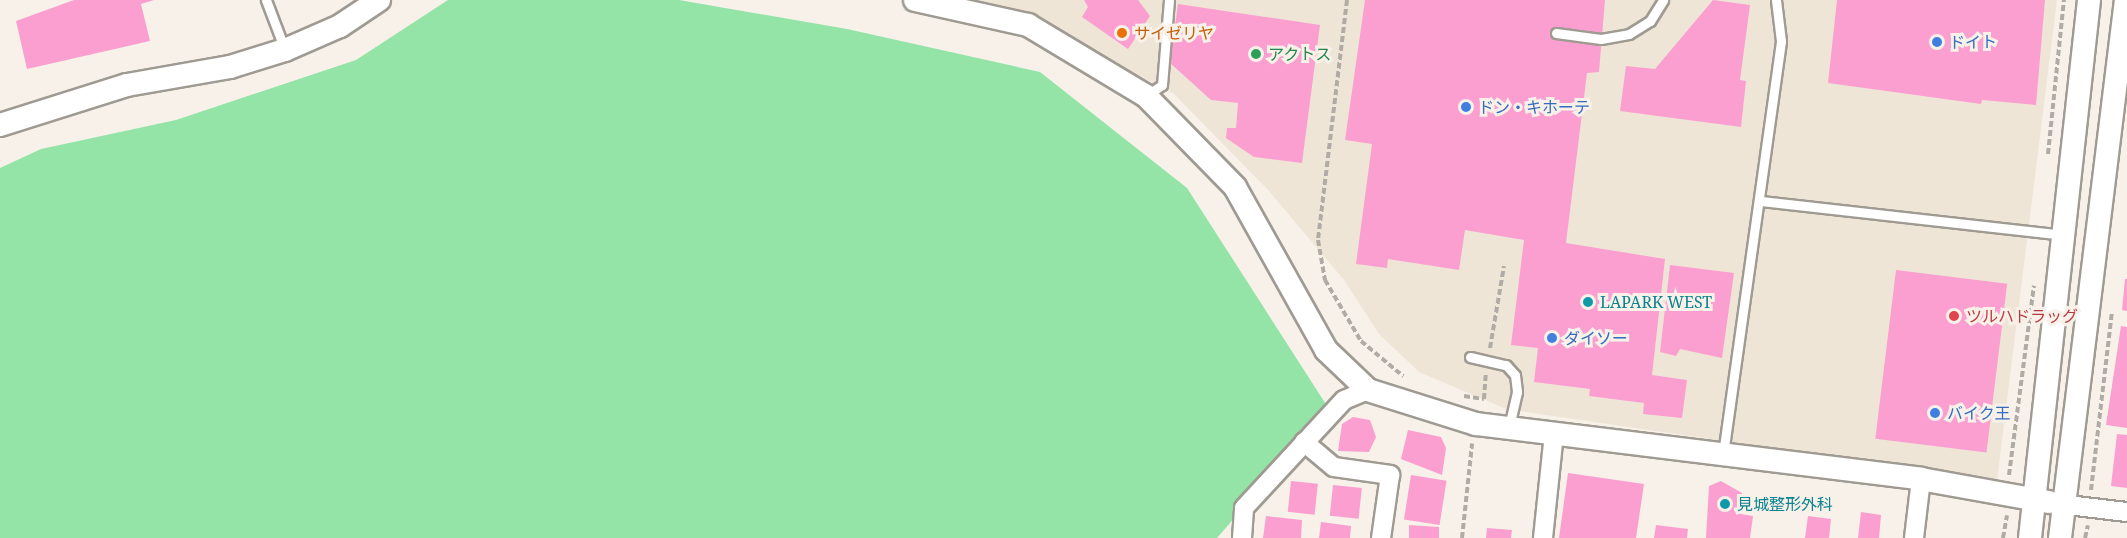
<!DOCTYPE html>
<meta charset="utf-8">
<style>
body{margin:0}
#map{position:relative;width:2127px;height:538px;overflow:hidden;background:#f7f1e9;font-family:"Noto Serif","Noto Sans JP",serif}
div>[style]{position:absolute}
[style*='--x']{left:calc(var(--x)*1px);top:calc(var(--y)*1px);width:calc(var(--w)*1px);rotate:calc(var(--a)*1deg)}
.built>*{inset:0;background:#efe5d6}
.green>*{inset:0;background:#93e4a6}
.building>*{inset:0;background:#fb9fd0;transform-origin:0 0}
.path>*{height:4px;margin-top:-2px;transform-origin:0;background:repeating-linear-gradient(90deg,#b0aba5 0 6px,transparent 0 9px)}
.roads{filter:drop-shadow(2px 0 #9f9a92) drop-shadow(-2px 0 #9f9a92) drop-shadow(0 2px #9f9a92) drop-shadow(0 -2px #9f9a92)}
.service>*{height:9px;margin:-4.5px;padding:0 4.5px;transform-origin:4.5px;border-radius:4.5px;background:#fff}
.minor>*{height:18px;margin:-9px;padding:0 9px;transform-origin:9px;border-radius:9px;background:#fff}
.tertiary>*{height:22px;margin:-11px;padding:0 11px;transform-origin:11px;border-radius:11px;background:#fff}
.dots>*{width:16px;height:16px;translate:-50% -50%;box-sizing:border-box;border:3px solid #f7f1e9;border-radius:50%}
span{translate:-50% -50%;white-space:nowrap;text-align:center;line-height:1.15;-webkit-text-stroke:6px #f7f1e9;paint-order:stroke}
.food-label{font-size:16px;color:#c56008}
.left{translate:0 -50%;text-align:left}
.shop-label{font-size:16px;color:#366cbe}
.leisure-label{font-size:16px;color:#27864d}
.culture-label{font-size:16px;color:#0d838f}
.health-label{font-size:16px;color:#be3a42}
</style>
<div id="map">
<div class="built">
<div style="clip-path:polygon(950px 0,2057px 0,1997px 481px,1506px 409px,1419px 372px,1379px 334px,1344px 280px,1269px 191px,1174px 94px,1027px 17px)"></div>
</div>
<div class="green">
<div style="clip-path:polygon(448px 0,679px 0,847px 29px,1040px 72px,1187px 188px,1329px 409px,1217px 538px,0 538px,0 168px,41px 149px,176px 120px,356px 60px)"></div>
</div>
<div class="building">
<div style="clip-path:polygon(74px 0,154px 0,141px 4px,150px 41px,27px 69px,16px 21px)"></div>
<div style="clip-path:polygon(1084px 0,1138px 0,1150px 16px,1128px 49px,1082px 17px,1088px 7px)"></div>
<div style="clip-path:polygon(1365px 0,1605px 0,1599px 72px,1587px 73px,1566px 243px,1665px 259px,1652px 375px,1687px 380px,1682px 418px,1643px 414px,1644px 403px,1589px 396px,1590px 389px,1534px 382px,1538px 348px,1511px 345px,1524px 240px,1465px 230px,1459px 270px,1388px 259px,1387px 268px,1356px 264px,1372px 144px,1345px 140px)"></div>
<div style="clip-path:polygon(1713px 0,1750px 5px,1740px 80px,1746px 81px,1741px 127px,1620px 111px,1626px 66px,1655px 69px)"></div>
<div style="clip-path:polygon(1837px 0,2045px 0,2036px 105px,1982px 100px,1981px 104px,1828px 83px)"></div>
<div style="clip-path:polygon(1178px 4px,1320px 25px,1302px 163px,1254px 157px,1226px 138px,1227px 128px,1236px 128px,1238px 103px,1211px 100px,1170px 63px)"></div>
<div style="clip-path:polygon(1670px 265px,1734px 273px,1722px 358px,1680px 349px,1676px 356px,1660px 352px)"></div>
<div style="left:1896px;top:270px;width:112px;height:170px;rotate:7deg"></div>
<div style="clip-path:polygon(2125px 279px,2127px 279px,2127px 311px,2122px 310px)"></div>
<div style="clip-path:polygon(2121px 326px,2127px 327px,2127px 428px,2106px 425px)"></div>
<div style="clip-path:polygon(1353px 417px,1370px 420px,1376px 437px,1369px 452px,1338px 451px,1342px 424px)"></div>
<div style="clip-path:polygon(1408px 430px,1441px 437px,1446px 448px,1442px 475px,1401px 459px)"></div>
<div style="clip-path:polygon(2117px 434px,2127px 435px,2127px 488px,2111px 486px)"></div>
<div style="clip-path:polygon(1568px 473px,1644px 484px,1636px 538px,1559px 538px)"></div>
<div style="left:1411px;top:475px;width:36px;height:45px;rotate:9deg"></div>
<div style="left:1291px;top:481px;width:27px;height:31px;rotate:6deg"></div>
<div style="clip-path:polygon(1721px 481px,1742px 493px,1741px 514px,1753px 516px,1750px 538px,1706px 538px,1709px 486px)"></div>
<div style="left:1333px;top:485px;width:29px;height:31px;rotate:6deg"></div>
<div style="clip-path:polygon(1861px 512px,1881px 515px,1879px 538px,1858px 538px)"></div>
<div style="clip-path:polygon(1266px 516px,1302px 520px,1301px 538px,1263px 538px)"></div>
<div style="clip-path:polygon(1808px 516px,1831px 519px,1829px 538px,1805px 538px)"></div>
<div style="clip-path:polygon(1321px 522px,1351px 526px,1350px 538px,1319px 538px)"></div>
<div style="clip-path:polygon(1409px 525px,1439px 527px,1439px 538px,1409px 538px)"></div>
<div style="clip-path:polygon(1656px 525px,1688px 529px,1687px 538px,1654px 538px)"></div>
<div style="clip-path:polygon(1487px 528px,1512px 530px,1511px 538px,1486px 538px)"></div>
</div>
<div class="path">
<div style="--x:1347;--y:0;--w:242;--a:96.9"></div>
<div style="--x:1318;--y:240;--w:41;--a:80.1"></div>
<div style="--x:1325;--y:280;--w:71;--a:59.5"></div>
<div style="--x:1361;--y:341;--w:55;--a:39.8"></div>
<div style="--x:2048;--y:154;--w:155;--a:-84.1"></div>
<div style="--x:1490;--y:348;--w:83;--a:-80.3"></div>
<div style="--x:1464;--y:396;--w:20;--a:9"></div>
<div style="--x:1484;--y:399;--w:26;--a:-86"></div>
<div style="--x:2009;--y:475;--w:191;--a:-82.5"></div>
<div style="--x:2091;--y:490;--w:179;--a:-83.3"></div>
<div style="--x:1462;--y:538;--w:95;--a:-83.9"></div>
<div style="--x:2003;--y:538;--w:23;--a:-80"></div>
<div style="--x:2085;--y:538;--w:13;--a:-77"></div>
</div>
<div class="roads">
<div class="service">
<div style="--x:266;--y:0;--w:53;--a:69.2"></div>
<div style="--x:1556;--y:33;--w:45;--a:7.6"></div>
<div style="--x:1601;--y:39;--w:28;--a:-10"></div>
<div style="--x:1629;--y:34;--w:25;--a:-32"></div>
<div style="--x:1650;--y:21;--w:25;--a:-58"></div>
<div style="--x:1146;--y:96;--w:19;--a:-35"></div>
<div style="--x:1162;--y:85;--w:85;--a:-85.3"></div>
<div style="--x:1761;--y:201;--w:303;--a:6.4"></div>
<div style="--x:1470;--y:357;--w:37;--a:13"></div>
<div style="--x:1506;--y:365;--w:13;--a:48"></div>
<div style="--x:1515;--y:375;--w:17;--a:83"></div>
<div style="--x:1517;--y:392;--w:36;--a:103"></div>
<div style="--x:1723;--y:454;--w:417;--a:-82"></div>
<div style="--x:1781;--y:41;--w:41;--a:-97"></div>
</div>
<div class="minor">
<div style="--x:1304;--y:442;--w:39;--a:40"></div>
<div style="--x:1334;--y:467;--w:57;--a:8.1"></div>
<div style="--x:1390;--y:475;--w:64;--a:98.1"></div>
<div style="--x:2051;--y:503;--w:77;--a:6.8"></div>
<div style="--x:1242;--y:538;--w:30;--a:-86"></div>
<div style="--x:1244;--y:508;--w:147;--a:-47.2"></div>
<div style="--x:1344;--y:400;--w:26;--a:-23"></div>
<div style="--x:1543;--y:538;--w:106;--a:-84"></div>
<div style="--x:1914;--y:538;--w:59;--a:-83.2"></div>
</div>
<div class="tertiary">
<div style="--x:915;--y:0;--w:116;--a:12.5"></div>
<div style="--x:1028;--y:25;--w:138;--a:31"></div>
<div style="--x:1146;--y:96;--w:127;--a:45.6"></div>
<div style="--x:1235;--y:187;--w:187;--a:60.8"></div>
<div style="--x:1326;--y:350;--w:58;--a:43.6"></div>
<div style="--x:1368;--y:390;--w:113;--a:17.5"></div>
<div style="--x:1476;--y:424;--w:448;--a:7"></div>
<div style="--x:1921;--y:479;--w:130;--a:10.2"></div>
<div style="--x:0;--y:125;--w:133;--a:-17.5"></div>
<div style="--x:127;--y:85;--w:105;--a:-9.9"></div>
<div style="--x:230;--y:67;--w:58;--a:-17.2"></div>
<div style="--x:285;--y:50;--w:60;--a:-23.6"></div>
<div style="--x:340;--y:26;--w:47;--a:-33.7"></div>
<div style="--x:2030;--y:538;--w:541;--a:-83.74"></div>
<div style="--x:2060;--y:538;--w:542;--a:-83.01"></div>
</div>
</div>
<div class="dots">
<div style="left:1122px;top:33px;background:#e8710a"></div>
<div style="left:1937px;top:42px;background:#3f7fe0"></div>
<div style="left:1256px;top:54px;background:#2e9e5b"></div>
<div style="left:1466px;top:107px;background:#3f7fe0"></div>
<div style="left:1588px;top:302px;background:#0f9aa8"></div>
<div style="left:1954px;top:316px;background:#e0444e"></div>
<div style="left:1552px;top:338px;background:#3f7fe0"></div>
<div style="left:1935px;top:413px;background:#3f7fe0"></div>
<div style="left:1725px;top:504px;background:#0f9aa8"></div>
</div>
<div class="food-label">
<span class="left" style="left:1134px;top:33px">サイゼリヤ</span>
</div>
<div class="shop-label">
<span class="left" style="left:1949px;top:42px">ドイト</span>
<span class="left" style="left:1478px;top:107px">ドン・キホーテ</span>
<span class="left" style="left:1564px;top:338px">ダイソー</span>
<span class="left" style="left:1947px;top:413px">バイク王</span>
</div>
<div class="leisure-label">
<span class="left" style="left:1268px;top:54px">アクトス</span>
</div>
<div class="culture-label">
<span class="left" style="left:1600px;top:302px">LAPARK WEST</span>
<span class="left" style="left:1737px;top:504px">見城整形外科</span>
</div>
<div class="health-label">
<span class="left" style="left:1966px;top:316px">ツルハドラッグ</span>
</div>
</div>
